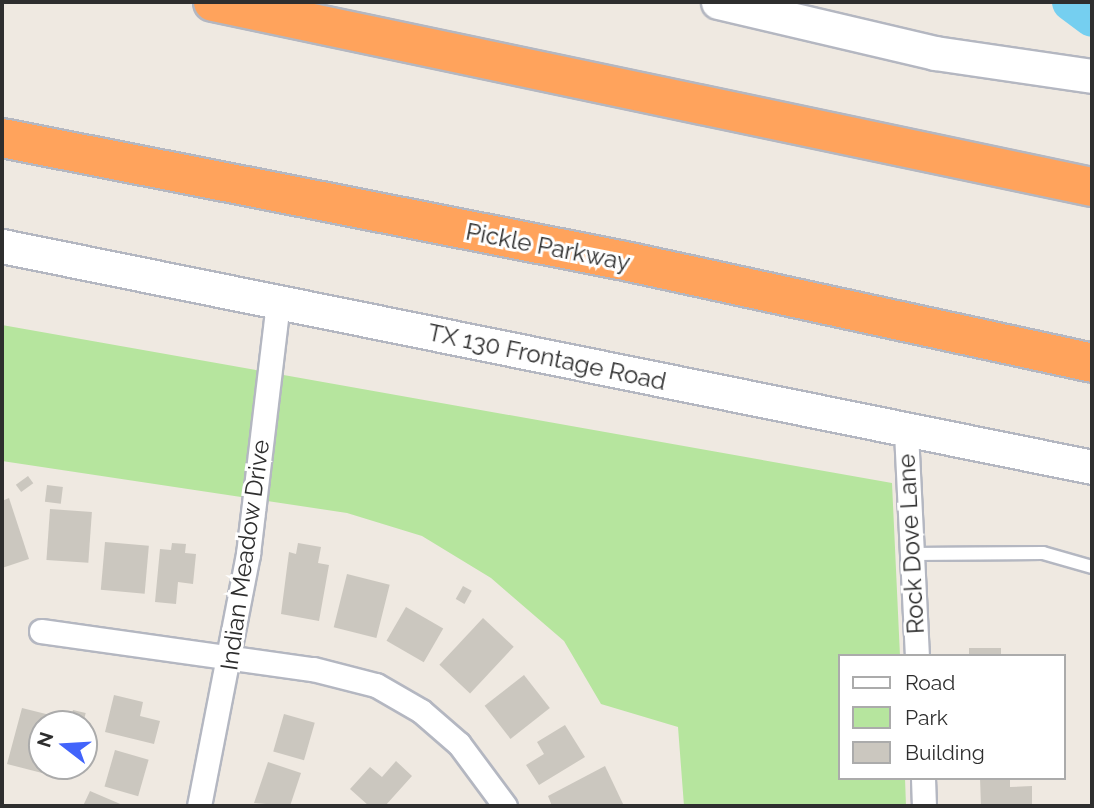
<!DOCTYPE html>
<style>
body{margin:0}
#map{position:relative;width:1094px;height:808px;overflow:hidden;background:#efe9e1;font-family:Raleway,sans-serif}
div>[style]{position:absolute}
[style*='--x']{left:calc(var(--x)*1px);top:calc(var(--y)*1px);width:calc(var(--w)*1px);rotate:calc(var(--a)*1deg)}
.green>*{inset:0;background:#b6e59e}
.river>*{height:38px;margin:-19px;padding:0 19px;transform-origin:19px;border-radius:19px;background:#75cff0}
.building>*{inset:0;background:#cbc7bf;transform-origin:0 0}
.roads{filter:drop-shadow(2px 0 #b4b7c1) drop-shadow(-2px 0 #b4b7c1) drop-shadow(0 2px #b4b7c1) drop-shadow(0 -2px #b4b7c1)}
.lane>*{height:12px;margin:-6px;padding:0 6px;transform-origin:6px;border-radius:6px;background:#fff}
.street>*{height:23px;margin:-11.5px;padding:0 11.5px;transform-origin:11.5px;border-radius:11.5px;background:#fff}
.secondary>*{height:33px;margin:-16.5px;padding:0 16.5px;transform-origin:16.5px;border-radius:16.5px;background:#fff}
.highway>*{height:38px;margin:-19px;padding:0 19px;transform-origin:19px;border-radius:19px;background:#ffa35c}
span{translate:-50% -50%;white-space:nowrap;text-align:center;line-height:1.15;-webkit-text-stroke:6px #fff;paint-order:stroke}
.street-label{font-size:24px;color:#2e2e2e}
.frame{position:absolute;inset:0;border:4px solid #2e2e2e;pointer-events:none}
.legend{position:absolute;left:838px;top:654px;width:228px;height:126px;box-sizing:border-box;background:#fff;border:2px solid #ababab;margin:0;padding:9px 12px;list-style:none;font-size:21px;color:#2e2e2e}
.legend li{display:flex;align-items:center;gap:14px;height:35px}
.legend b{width:35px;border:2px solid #ababab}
.north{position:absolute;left:28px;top:710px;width:70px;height:70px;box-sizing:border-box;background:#fff;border:2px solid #ababab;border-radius:50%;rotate:287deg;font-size:19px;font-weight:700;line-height:28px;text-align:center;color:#2e2e2e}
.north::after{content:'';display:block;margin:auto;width:24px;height:32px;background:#4264fb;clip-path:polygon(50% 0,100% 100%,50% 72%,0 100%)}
</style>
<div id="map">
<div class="green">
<div style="clip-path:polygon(2px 325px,892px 483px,900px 656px,840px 656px,840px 778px,905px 778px,906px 806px,684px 806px,678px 727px,601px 704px,564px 641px,491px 578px,422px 536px,347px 513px,2px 461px)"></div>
</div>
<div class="river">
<div style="--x:1071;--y:2;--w:26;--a:37"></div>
</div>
<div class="building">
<div style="left:28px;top:476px;width:9px;height:15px;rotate:54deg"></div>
<div style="left:47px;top:485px;width:16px;height:17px;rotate:7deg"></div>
<div style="clip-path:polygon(9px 498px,29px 559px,2px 568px,2px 501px)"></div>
<div style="left:50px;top:509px;width:42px;height:51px;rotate:4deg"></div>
<div style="left:105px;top:542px;width:44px;height:48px;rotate:5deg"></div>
<div style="clip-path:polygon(172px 543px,186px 544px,185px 553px,196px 554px,193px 584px,178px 582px,176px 604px,155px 602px,160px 549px,171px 550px)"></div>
<div style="clip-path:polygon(298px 543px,321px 547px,318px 563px,329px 565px,319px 621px,281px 614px,289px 552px,296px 554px)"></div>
<div style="left:347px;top:574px;width:44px;height:55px;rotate:14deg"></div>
<div style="left:463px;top:586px;width:10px;height:15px;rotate:29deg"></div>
<div style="left:406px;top:607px;width:43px;height:39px;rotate:30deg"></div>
<div style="left:483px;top:618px;width:42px;height:64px;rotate:43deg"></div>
<div style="left:969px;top:648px;width:32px;height:8px"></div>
<div style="left:524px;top:675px;width:42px;height:50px;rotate:52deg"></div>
<div style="clip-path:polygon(114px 695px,143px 702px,140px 716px,160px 721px,154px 744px,105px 732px)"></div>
<div style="clip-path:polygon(22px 708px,58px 717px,56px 724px,42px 724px,42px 766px,49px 766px,46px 774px,7px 764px)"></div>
<div style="left:73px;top:710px;width:13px;height:11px;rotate:13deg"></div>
<div style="left:284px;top:714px;width:32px;height:39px;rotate:16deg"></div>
<div style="clip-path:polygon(565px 725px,585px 757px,539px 785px,526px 765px,544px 754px,537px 742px)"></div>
<div style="left:115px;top:750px;width:35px;height:38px;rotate:16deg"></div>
<div style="clip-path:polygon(396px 761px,412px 776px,385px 806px,369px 806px,350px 789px,370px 767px,382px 777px)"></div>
<div style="clip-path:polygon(268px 762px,301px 773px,290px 806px,254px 803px)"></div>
<div style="clip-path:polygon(605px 766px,624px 806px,552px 806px,548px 796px)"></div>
<div style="clip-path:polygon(980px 778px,1010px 778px,1010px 787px,1032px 786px,1032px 806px,981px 806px)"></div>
<div style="clip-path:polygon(90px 791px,125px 806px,83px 806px)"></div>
</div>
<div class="roads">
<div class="lane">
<div style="--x:912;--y:554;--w:131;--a:-0.4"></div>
<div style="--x:1043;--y:553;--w:51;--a:15.9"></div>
</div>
<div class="street">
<div style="--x:906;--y:432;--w:224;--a:87.2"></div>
<div style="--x:41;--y:631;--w:275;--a:8"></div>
<div style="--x:313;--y:669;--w:65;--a:14.3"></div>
<div style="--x:376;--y:685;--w:52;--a:30"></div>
<div style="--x:421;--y:711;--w:50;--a:41"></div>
<div style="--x:459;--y:744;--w:77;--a:53.4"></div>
<div style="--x:923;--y:778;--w:28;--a:88"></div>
<div style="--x:199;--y:806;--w:257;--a:-79"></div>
<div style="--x:248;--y:554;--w:255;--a:-83.2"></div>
</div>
<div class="secondary">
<div style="--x:718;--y:2;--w:223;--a:13.2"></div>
<div style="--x:935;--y:53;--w:159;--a:8.3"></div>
<div style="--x:2;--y:246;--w:1112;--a:11.46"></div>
</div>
<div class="highway">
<div style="--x:213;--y:2;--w:898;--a:11.89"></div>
<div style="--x:2;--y:138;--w:635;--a:11.17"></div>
<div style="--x:625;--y:261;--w:478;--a:12.3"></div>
</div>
</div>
<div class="street-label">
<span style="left:548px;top:247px;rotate:11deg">Pickle Parkway</span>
<span style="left:547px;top:357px;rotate:12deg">TX 130 Frontage Road</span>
<span style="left:911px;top:544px;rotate:-93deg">Rock Dove Lane</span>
<span style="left:245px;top:555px;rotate:-82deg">Indian Meadow Drive</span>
</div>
<div class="frame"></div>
<ul class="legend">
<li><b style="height:9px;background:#fff"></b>Road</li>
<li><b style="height:19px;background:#b6e59e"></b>Park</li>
<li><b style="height:19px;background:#cbc7bf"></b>Building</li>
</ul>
<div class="north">N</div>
</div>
